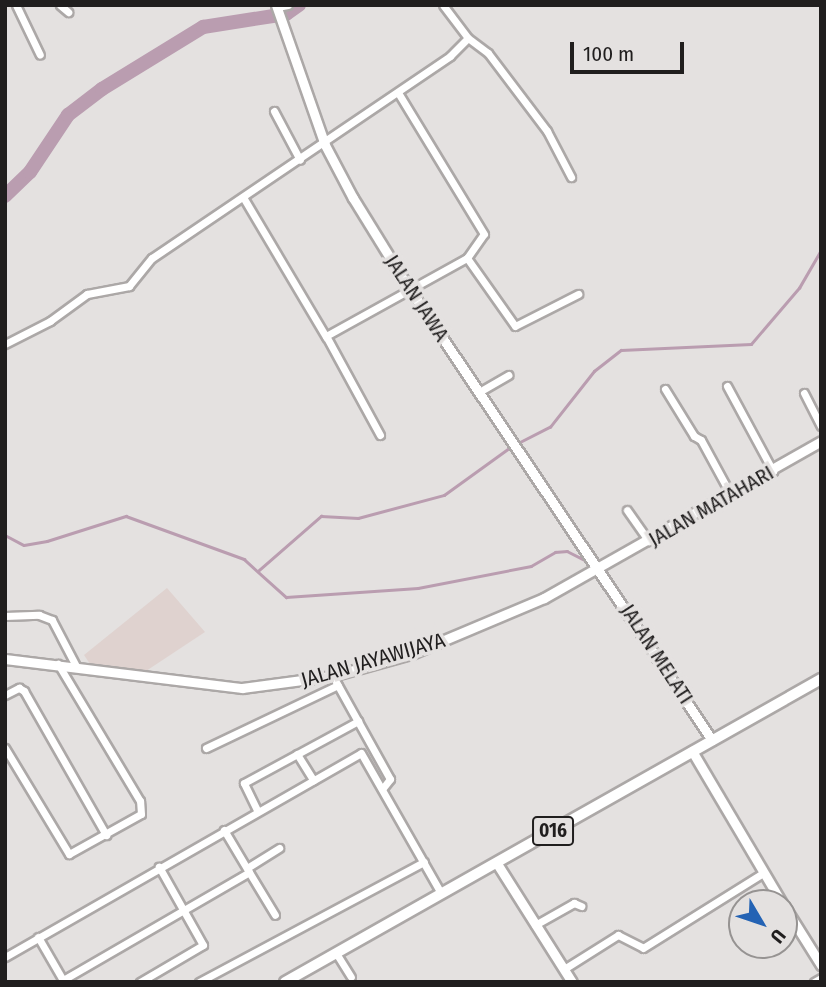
<!DOCTYPE html>
<style>
body{margin:0}
#map{position:relative;width:826px;height:987px;overflow:hidden;background:#e4e1e0;font-family:"Fira Sans Condensed",sans-serif}
div>[style]{position:absolute}
[style*='--x']{left:calc(var(--x)*1px);top:calc(var(--y)*1px);width:calc(var(--w)*1px);rotate:calc(var(--a)*1deg)}
.built>*{inset:0;background:#dfd2cf}
.stream>*{height:2.5px;margin:-1.25px;padding:0 1.25px;transform-origin:1.25px;border-radius:1.25px;background:#ba9db0}
.river>*{height:14px;margin:-7px;padding:0 7px;transform-origin:7px;border-radius:7px;background:#ba9db0}
.roads{filter:drop-shadow(2px 0 #aca8a7) drop-shadow(-2px 0 #aca8a7) drop-shadow(0 2px #aca8a7) drop-shadow(0 -2px #aca8a7)}
.minor>*{height:7px;margin:-3.5px;padding:0 3.5px;transform-origin:3.5px;border-radius:3.5px;background:#fff}
.tertiary>*{height:9px;margin:-4.5px;padding:0 4.5px;transform-origin:4.5px;border-radius:4.5px;background:#fff}
.primary>*{height:10px;margin:-5px;padding:0 5px;transform-origin:5px;border-radius:5px;background:#fff}
span{translate:-50% -50%;white-space:nowrap;text-align:center;line-height:1.15;-webkit-text-stroke:7px #e4e1e0;paint-order:stroke}
.shield-label span{padding:2px 5px;background:#e4e1e0;border:2px solid;border-radius:5px;-webkit-text-stroke-width:0}
.shield-label{font-size:19px;color:#201e1e;font-weight:700}
.street-label{font-size:21px;color:#201e1e}
.frame{position:absolute;inset:0;border:7px solid #201e1e;pointer-events:none}
.north{position:absolute;left:728px;top:889px;width:70px;height:70px;box-sizing:border-box;background:#e4e1e0;border:2px solid #969392;border-radius:50%;rotate:129deg;font-size:19px;font-weight:700;line-height:28px;text-align:center;color:#201e1e}
.north::after{content:'';display:block;margin:auto;width:24px;height:32px;background:#2463b4;clip-path:polygon(50% 0,100% 100%,50% 72%,0 100%)}
.scale{position:absolute;left:570px;top:42px;width:114px;height:32px;box-sizing:border-box;border:4px solid #201e1e;border-top:0;padding-left:9px;font-size:21px;line-height:24px;white-space:nowrap;color:#201e1e;-webkit-text-stroke:5px #e4e1e0;paint-order:stroke}
</style>
<div id="map">
<div class="built">
<div style="clip-path:polygon(167px 588px,205px 632px,143px 673px,92px 667px,84px 655px)"></div>
</div>
<div class="stream">
<div style="--x:518;--y:443;--w:36;--a:-27"></div>
<div style="--x:550;--y:427;--w:71;--a:-51.8"></div>
<div style="--x:594;--y:371;--w:34;--a:-38"></div>
<div style="--x:621;--y:350;--w:130;--a:-2.6"></div>
<div style="--x:751;--y:344;--w:74;--a:-49.4"></div>
<div style="--x:799;--y:288;--w:44;--a:-59.9"></div>
<div style="--x:5;--y:535;--w:21;--a:28"></div>
<div style="--x:24;--y:545;--w:23;--a:-10"></div>
<div style="--x:47;--y:541;--w:83;--a:-17.6"></div>
<div style="--x:126;--y:516;--w:126;--a:20"></div>
<div style="--x:244;--y:559;--w:57;--a:42.1"></div>
<div style="--x:286;--y:597;--w:132;--a:-3.9"></div>
<div style="--x:418;--y:588;--w:115;--a:-11"></div>
<div style="--x:531;--y:566;--w:28;--a:-30"></div>
<div style="--x:555;--y:552;--w:12;--a:-5"></div>
<div style="--x:567;--y:551;--w:22;--a:27"></div>
<div style="--x:258;--y:571;--w:84;--a:-41.1"></div>
<div style="--x:321;--y:516;--w:37;--a:3"></div>
<div style="--x:358;--y:518;--w:89;--a:-15"></div>
<div style="--x:444;--y:495;--w:84;--a:-35.8"></div>
<div style="--x:659;--y:668;--w:80;--a:56.7"></div>
</div>
<div class="river">
<div style="--x:5;--y:196;--w:35;--a:-44"></div>
<div style="--x:30;--y:172;--w:69;--a:-56.3"></div>
<div style="--x:68;--y:115;--w:43;--a:-37.4"></div>
<div style="--x:102;--y:89;--w:119;--a:-31.5"></div>
<div style="--x:203;--y:27;--w:84;--a:-8.9"></div>
<div style="--x:286;--y:14;--w:16;--a:-35"></div>
</div>
<div class="roads">
<div class="minor">
<div style="--x:16;--y:5;--w:55;--a:64.4"></div>
<div style="--x:60;--y:5;--w:11;--a:41"></div>
<div style="--x:277;--y:7;--w:11;--a:-10"></div>
<div style="--x:468;--y:38;--w:25;--a:37"></div>
<div style="--x:488;--y:53;--w:98;--a:52.9"></div>
<div style="--x:547;--y:131;--w:52;--a:62.4"></div>
<div style="--x:274;--y:111;--w:55;--a:62"></div>
<div style="--x:243;--y:197;--w:163;--a:59.3"></div>
<div style="--x:467;--y:258;--w:83;--a:54.8"></div>
<div style="--x:515;--y:326;--w:71;--a:-26.9"></div>
<div style="--x:5;--y:344;--w:51;--a:-27.1"></div>
<div style="--x:50;--y:321;--w:46;--a:-36.1"></div>
<div style="--x:87;--y:294;--w:43;--a:-10.8"></div>
<div style="--x:129;--y:286;--w:36;--a:-51"></div>
<div style="--x:152;--y:258;--w:360;--a:-34.1"></div>
<div style="--x:450;--y:56;--w:25;--a:-45"></div>
<div style="--x:468;--y:38;--w:41;--a:-127.1"></div>
<div style="--x:727;--y:386;--w:97;--a:61.6"></div>
<div style="--x:665;--y:389;--w:55;--a:58.3"></div>
<div style="--x:694;--y:436;--w:8;--a:30"></div>
<div style="--x:701;--y:440;--w:63;--a:61.4"></div>
<div style="--x:479;--y:392;--w:34;--a:-30"></div>
<div style="--x:804;--y:393;--w:37;--a:63"></div>
<div style="--x:380;--y:435;--w:113;--a:-118.6"></div>
<div style="--x:326;--y:336;--w:161;--a:-29"></div>
<div style="--x:467;--y:258;--w:29;--a:-55"></div>
<div style="--x:484;--y:234;--w:164;--a:-121.3"></div>
<div style="--x:627;--y:510;--w:38;--a:55"></div>
<div style="--x:5;--y:616;--w:34;--a:-2"></div>
<div style="--x:39;--y:615;--w:14;--a:21"></div>
<div style="--x:52;--y:620;--w:52;--a:62.4"></div>
<div style="--x:336;--y:682;--w:111;--a:60.9"></div>
<div style="--x:390;--y:779;--w:11;--a:128"></div>
<div style="--x:5;--y:695;--w:16;--a:-27"></div>
<div style="--x:19;--y:688;--w:6;--a:31"></div>
<div style="--x:24;--y:691;--w:166;--a:60.3"></div>
<div style="--x:5;--y:748;--w:124;--a:58.9"></div>
<div style="--x:69;--y:854;--w:82;--a:-29.1"></div>
<div style="--x:141;--y:814;--w:13;--a:-94"></div>
<div style="--x:140;--y:801;--w:160;--a:-120.9"></div>
<div style="--x:206;--y:748;--w:146;--a:-25.5"></div>
<div style="--x:297;--y:754;--w:31;--a:58"></div>
<div style="--x:257;--y:810;--w:30;--a:-116"></div>
<div style="--x:244;--y:783;--w:130;--a:-28.5"></div>
<div style="--x:247;--y:868;--w:38;--a:-32"></div>
<div style="--x:249;--y:872;--w:50;--a:58.8"></div>
<div style="--x:535;--y:925;--w:45;--a:-29.4"></div>
<div style="--x:574;--y:903;--w:8;--a:23"></div>
<div style="--x:38;--y:937;--w:52;--a:60"></div>
<div style="--x:336;--y:953;--w:28;--a:58"></div>
<div style="--x:5;--y:957;--w:410;--a:-29.8"></div>
<div style="--x:361;--y:753;--w:161;--a:60.3"></div>
<div style="--x:564;--y:969;--w:64;--a:-32.2"></div>
<div style="--x:618;--y:935;--w:28;--a:27"></div>
<div style="--x:643;--y:948;--w:142;--a:-32"></div>
<div style="--x:63;--y:980;--w:215;--a:-30.1"></div>
<div style="--x:249;--y:872;--w:49;--a:-120.8"></div>
<div style="--x:140;--y:982;--w:73;--a:-30.4"></div>
<div style="--x:203;--y:945;--w:90;--a:-119.4"></div>
<div style="--x:199;--y:982;--w:255;--a:-28.1"></div>
<div style="--x:814;--y:982;--w:8;--a:-30"></div>
</div>
<div class="tertiary">
<div style="--x:276;--y:5;--w:148;--a:70.7"></div>
<div style="--x:325;--y:145;--w:60;--a:62.2"></div>
<div style="--x:353;--y:198;--w:95;--a:58.3"></div>
<div style="--x:403;--y:279;--w:555;--a:56.17"></div>
<div style="--x:5;--y:659;--w:239;--a:7"></div>
<div style="--x:242;--y:688;--w:91;--a:-7.6"></div>
<div style="--x:332;--y:676;--w:82;--a:-15.6"></div>
<div style="--x:411;--y:654;--w:144;--a:-22.8"></div>
<div style="--x:544;--y:598;--w:318;--a:-29.5"></div>
<div style="--x:692;--y:751;--w:177;--a:59.4"></div>
<div style="--x:496;--y:862;--w:142;--a:57.7"></div>
<div style="--x:784;--y:906;--w:70;--a:57.9"></div>
</div>
<div class="primary">
<div style="--x:285;--y:982;--w:616;--a:-29.48"></div>
</div>
</div>
<div class="shield-label">
<span style="left:553px;top:831px">016</span>
</div>
<div class="street-label">
<span style="left:417px;top:298px;rotate:57deg">JALAN JAWA</span>
<span style="left:711px;top:506px;rotate:-30deg">JALAN MATAHARI</span>
<span style="left:657px;top:654px;rotate:57deg">JALAN MELATI</span>
<span style="left:373px;top:660px;rotate:-16deg">JALAN JAYAWIJAYA</span>
</div>
<div class="frame"></div>
<div class="north">U</div>
<div class="scale">100 m</div>
</div>
